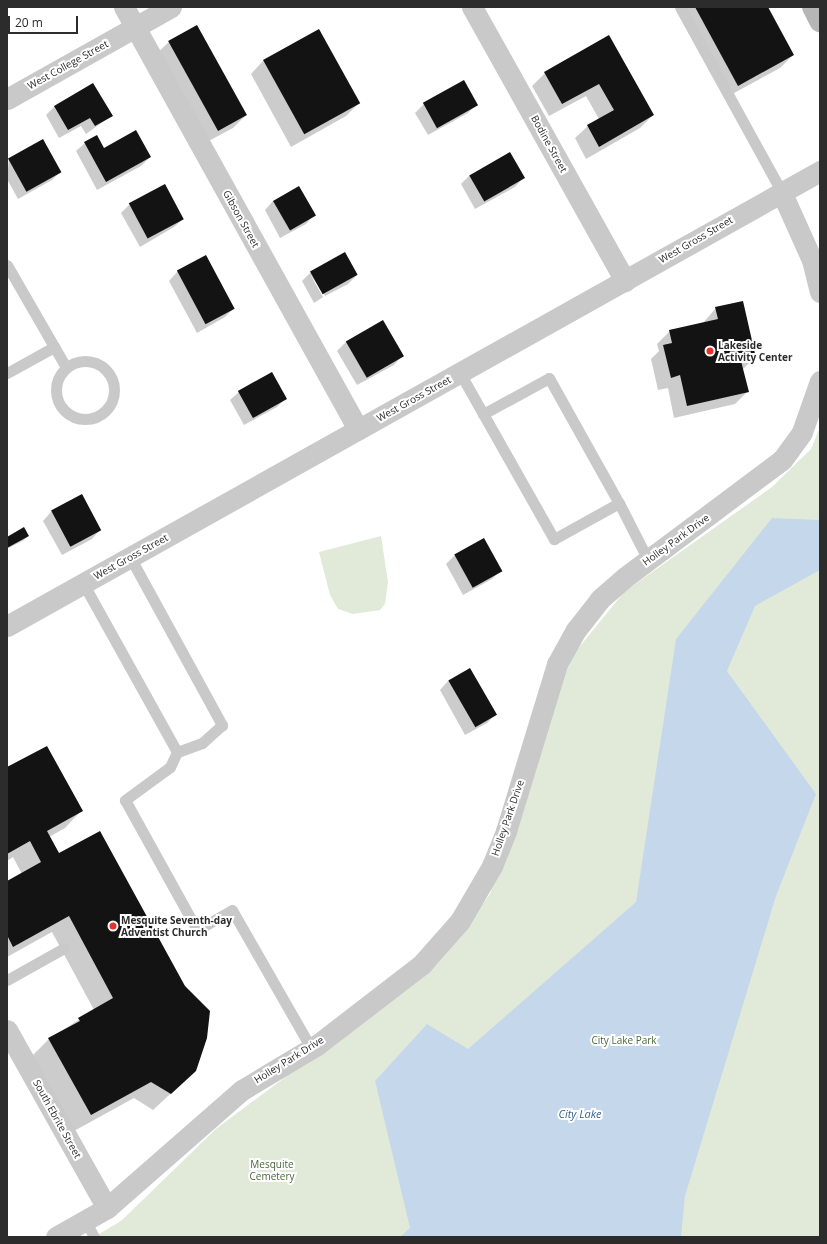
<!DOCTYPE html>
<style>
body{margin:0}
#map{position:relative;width:827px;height:1244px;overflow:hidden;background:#fff;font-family:"Open Sans",sans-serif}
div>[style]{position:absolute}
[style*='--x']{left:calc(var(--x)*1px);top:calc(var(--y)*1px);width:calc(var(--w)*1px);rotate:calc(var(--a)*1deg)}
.green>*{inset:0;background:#e1ead9}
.water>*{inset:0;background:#c5d8eb}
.shadow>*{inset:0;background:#0003}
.building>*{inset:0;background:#131313;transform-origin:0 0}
.service>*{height:11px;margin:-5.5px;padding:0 5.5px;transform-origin:5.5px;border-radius:5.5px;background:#c9c9c9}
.service>.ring{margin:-5.5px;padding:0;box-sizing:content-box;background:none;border:11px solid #c9c9c9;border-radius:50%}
.minor>*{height:21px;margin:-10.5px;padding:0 10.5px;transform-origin:10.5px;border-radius:10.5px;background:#c9c9c9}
.secondary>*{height:22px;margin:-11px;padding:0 11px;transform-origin:11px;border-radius:11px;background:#b6b6b6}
.dots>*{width:11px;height:11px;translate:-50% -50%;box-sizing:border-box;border:2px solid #fff;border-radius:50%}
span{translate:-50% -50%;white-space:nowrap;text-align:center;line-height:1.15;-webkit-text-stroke:4px #fff;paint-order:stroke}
.street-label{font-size:10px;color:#2c2c2c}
.poi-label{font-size:10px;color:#2c2c2c;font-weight:700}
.left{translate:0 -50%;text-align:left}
.park-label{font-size:10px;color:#4a683a}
.water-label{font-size:11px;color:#3b648e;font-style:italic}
.frame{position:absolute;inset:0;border:8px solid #2c2c2c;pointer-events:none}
.scale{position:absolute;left:8px;top:16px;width:70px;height:18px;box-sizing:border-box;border:2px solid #2c2c2c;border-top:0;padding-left:5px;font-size:12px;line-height:14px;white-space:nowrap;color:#2c2c2c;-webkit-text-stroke:3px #fff;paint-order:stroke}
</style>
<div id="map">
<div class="green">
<div style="clip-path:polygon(820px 427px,820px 1237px,94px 1237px,121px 1221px,217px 1128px,438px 963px,490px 894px,551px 703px,576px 651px,624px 592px,772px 487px,811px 449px)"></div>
<div style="clip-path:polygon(381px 536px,388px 582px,385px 604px,380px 610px,353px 614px,338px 609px,330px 595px,319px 552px)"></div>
</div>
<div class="water">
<div style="clip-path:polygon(772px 518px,820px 520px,820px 570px,755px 606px,727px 671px,816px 794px,776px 896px,685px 1196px,681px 1237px,400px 1237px,410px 1228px,375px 1081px,427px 1024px,468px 1049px,636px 902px,676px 639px)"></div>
</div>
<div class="shadow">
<div style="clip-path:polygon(686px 7px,766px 7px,793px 55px,780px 68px,725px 98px)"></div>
<div style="clip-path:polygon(609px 37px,653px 115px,640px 128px,586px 159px,575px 138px,588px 126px,599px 119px,586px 96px,549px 116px,532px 86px,545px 73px)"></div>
<div style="clip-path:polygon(169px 42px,246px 115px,233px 128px,205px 143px,156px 54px)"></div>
<div style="clip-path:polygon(263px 61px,359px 103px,346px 116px,291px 147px,251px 74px)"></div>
<div style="clip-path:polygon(424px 104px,477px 104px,468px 113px,428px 135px,415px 113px)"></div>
<div style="clip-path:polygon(55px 106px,111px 116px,86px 134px,81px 126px,59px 138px,46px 115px)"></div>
<div style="clip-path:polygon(85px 143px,104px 149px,150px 157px,141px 166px,97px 190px,76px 151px)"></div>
<div style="clip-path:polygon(9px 158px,60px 172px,52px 180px,18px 199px,7px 179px)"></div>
<div style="clip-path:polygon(470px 175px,523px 178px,515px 187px,475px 209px,461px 184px)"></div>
<div style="clip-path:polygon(299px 187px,314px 215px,306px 224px,280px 238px,265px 210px,273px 201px)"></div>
<div style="clip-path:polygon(130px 204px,183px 219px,174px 227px,140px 247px,121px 213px)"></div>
<div style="clip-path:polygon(205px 257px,234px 308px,225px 317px,197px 333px,169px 281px,177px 272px)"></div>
<div style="clip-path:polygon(310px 273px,357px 275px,348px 284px,325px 296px,310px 274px,323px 297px,314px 303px,302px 281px)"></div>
<div style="clip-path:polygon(716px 308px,755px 357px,742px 370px,747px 392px,735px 404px,674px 418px,668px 388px,658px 390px,651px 359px,659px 351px,657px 344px,670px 331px,703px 323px)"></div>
<div style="clip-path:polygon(346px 342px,402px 356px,394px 365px,357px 385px,337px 351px)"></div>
<div style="clip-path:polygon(239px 392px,286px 398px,277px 407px,244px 425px,230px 400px)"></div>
<div style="clip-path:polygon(81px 496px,100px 530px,92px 539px,62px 555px,43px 521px,51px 512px)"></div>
<div style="clip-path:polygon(28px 536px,24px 540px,7px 549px,7px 538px)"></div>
<div style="clip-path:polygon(483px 540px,500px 571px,492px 579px,463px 595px,446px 564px,454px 556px)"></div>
<div style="clip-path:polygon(470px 669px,495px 715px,487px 723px,465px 735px,440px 690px,448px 681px)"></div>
<div style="clip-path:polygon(7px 768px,81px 811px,65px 828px,49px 837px,195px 1071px,153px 1110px,134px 1098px,74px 1131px,32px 1056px,49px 1039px,94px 1010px,52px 932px,7px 957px,7px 882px,22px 874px,13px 857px,7px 861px)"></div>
</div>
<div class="building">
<div style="clip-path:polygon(695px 7px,768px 7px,794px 55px,738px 86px)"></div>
<div style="left:197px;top:25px;width:103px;height:33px;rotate:61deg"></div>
<div style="left:319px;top:29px;width:85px;height:64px;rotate:61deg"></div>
<div style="clip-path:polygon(609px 35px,654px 115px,599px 147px,587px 125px,614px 110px,599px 84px,562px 104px,544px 72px)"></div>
<div style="left:464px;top:80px;width:29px;height:47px;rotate:61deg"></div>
<div style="clip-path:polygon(93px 83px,113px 116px,95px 126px,90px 118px,68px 130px,54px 106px)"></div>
<div style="clip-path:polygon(136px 130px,151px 157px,106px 182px,84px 142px,97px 135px,104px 148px)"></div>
<div style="left:43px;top:139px;width:38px;height:40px;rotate:61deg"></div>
<div style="left:510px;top:152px;width:30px;height:47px;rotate:60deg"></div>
<div style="left:165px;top:184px;width:40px;height:41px;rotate:62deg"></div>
<div style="left:299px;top:186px;width:34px;height:30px;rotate:60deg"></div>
<div style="left:345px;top:252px;width:26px;height:40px;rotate:61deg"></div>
<div style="left:206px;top:255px;width:61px;height:33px;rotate:62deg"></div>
<div style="clip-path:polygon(743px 301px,756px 358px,741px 361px,749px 392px,687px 406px,680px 375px,671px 378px,663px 345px,672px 343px,669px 330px,718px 319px,715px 307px)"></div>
<div style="left:383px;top:320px;width:42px;height:43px;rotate:60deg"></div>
<div style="left:272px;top:372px;width:31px;height:39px;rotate:61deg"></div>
<div style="left:82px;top:494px;width:41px;height:35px;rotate:62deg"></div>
<div style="clip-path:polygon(24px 527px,29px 536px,7px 548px,7px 537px)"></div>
<div style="left:484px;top:538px;width:38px;height:34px;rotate:61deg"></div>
<div style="left:470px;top:668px;width:54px;height:25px;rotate:60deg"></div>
<div style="clip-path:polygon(47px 746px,83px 811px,47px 831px,59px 853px,100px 831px,185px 986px,210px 1011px,207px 1038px,196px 1071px,171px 1094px,151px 1082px,91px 1115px,48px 1038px,80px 1021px,78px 1018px,113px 998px,69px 916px,13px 947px,7px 935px,7px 881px,41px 862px,30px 841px,7px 854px,7px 767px)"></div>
</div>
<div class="service">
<div style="--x:680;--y:7;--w:210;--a:61.2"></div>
<div style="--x:7;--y:265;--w:118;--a:60"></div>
<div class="ring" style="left:56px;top:361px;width:47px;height:47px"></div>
<div style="--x:7;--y:373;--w:54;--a:-29"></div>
<div style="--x:460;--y:373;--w:191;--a:60.5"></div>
<div style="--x:554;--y:539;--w:74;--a:-29"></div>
<div style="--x:619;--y:503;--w:64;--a:63"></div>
<div style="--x:483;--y:414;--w:75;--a:-28.6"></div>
<div style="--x:549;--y:378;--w:143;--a:60.8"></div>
<div style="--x:130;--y:557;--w:192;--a:61.3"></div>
<div style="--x:222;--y:725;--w:27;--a:138"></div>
<div style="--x:202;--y:743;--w:27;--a:160"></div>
<div style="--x:83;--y:583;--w:193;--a:60.9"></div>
<div style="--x:177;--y:752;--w:17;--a:115"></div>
<div style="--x:170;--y:767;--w:56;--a:143.7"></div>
<div style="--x:125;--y:800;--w:149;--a:61"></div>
<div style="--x:197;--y:930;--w:40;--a:-29.7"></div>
<div style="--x:232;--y:910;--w:159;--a:60.2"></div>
<div style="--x:7;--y:980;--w:65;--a:-29.3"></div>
<div style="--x:85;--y:1220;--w:19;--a:62"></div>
</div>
<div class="minor">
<div style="--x:124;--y:7;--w:483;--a:61"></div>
<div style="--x:472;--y:7;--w:314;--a:60.8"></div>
<div style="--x:7;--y:99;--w:188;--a:-29.3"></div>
<div style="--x:781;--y:191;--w:76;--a:65.8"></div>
<div style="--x:812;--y:260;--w:33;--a:76"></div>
<div style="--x:7;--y:626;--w:932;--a:-29.23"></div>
<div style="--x:7;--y:1030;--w:204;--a:60.7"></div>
<div style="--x:56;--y:1237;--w:59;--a:-29.6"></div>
<div style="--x:107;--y:1208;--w:179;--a:-41.2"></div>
<div style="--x:242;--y:1090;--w:87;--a:-31"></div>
<div style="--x:317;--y:1045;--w:133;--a:-37.6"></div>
<div style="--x:422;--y:964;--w:57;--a:-48.5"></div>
<div style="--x:460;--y:921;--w:64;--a:-59.8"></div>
<div style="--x:492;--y:866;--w:38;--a:-68"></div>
<div style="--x:506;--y:831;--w:175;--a:-73"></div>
<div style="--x:557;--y:664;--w:39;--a:-61"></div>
<div style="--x:576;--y:630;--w:39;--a:-52"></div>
<div style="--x:600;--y:599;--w:32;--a:-41"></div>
<div style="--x:624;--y:578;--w:197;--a:-36.8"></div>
<div style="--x:782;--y:460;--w:34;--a:-54"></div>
<div style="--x:802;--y:432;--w:54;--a:-70.6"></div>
</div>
<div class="secondary">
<div style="--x:813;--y:7;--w:16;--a:63"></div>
</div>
<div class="dots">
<div style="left:710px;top:351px;background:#e5342d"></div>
<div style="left:113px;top:926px;background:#e5342d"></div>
</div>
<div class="street-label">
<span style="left:68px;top:65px;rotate:-29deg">West College Street</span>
<span style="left:549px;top:144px;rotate:61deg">Bodine Street</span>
<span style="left:241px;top:219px;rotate:61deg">Gibson Street</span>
<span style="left:696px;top:240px;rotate:-30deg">West Gross Street</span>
<span style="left:414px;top:399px;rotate:-29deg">West Gross Street</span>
<span style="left:676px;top:540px;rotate:-36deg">Holley Park Drive</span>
<span style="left:131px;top:557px;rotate:-29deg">West Gross Street</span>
<span style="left:508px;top:818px;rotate:-71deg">Holley Park Drive</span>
<span style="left:289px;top:1060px;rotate:-32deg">Holley Park Drive</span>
<span style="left:57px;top:1119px;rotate:61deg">South Ebrite Street</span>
</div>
<div class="poi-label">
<span class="left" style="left:718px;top:351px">Lakeside<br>Activity Center</span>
<span class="left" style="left:121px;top:926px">Mesquite Seventh-day<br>Adventist Church</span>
</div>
<div class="park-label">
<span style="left:624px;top:1041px">City Lake Park</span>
<span style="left:272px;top:1170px">Mesquite<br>Cemetery</span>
</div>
<div class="water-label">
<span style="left:580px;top:1114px">City Lake</span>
</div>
<div class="frame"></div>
<div class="scale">20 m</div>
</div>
